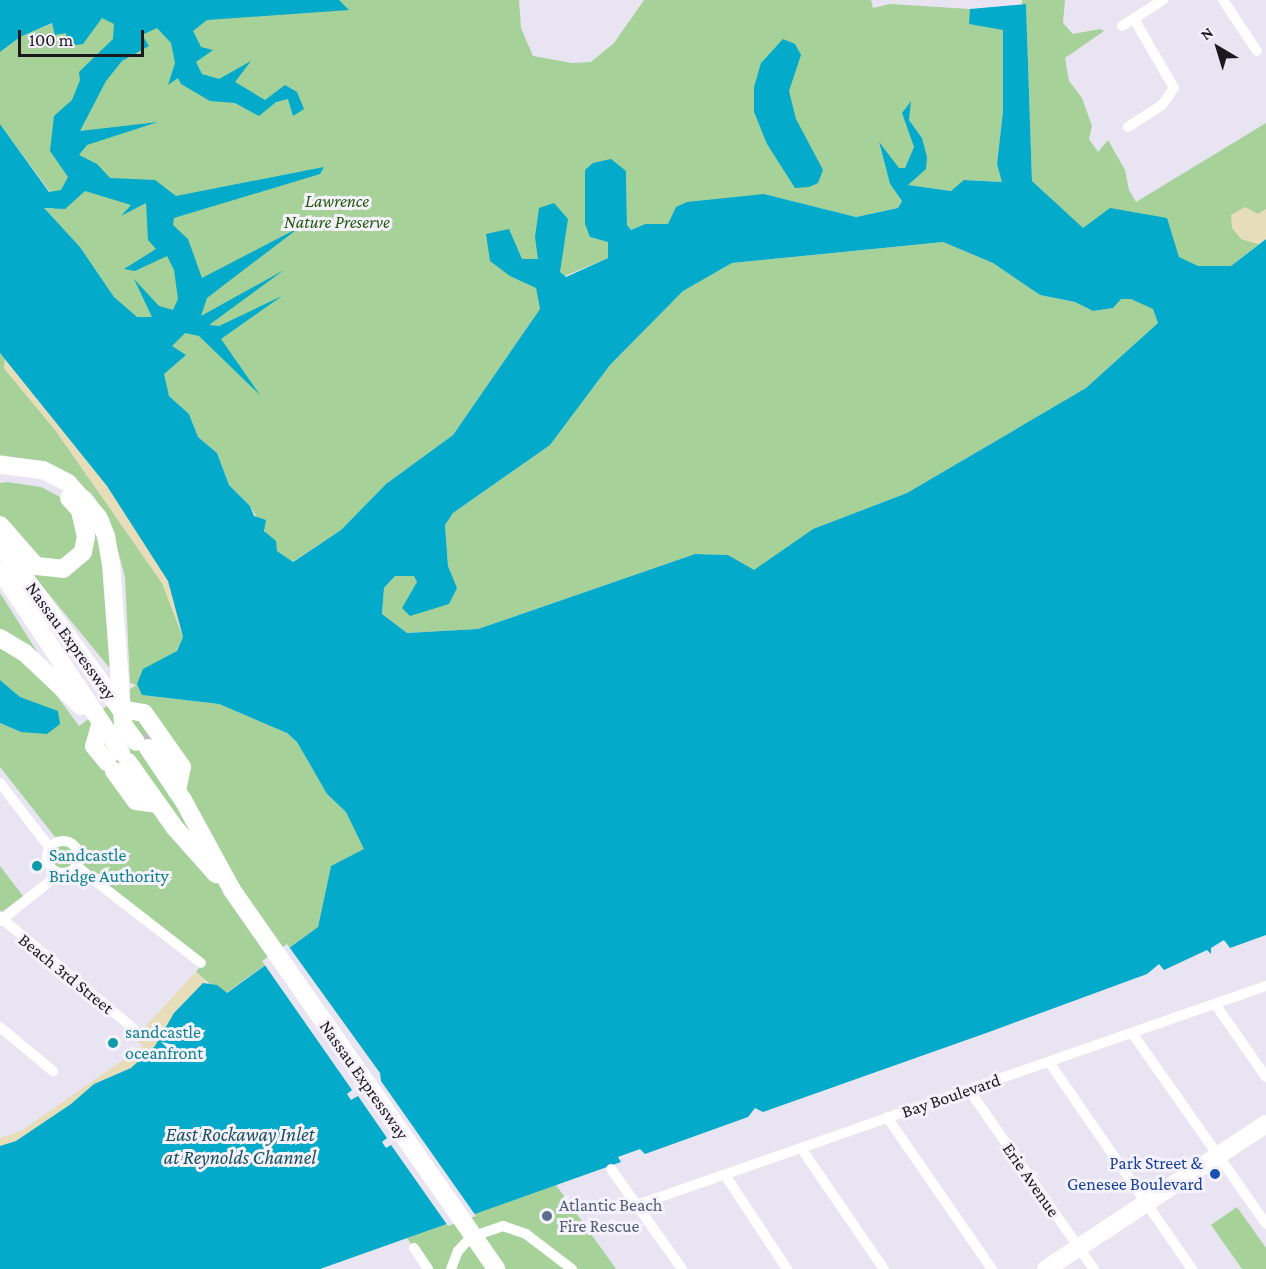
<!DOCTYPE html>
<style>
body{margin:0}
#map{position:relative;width:1266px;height:1269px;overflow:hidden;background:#e9e4f2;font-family:"Crimson Pro",serif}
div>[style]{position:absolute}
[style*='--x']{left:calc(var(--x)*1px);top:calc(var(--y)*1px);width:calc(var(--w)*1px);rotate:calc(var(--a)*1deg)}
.green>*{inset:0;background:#a6d29a}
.sand>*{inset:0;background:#e7ddb8}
.water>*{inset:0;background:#03aac9}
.pier>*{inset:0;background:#e9e4f2}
.highway-tunnel>*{height:18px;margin-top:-9px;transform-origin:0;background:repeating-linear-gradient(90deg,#c0bbc8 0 18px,transparent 0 27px)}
.street>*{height:10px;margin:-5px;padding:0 5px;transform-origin:5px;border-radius:5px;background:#fff}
.street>.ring{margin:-5px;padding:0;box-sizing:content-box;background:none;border:10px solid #fff;border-radius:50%}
.highway>*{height:18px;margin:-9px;padding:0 9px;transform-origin:9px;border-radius:9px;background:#fff}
.dots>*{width:16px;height:16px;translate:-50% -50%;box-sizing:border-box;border:3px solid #f6f2fd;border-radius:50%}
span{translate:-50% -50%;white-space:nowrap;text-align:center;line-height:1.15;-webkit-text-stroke:6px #f6f2fd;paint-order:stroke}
.park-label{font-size:18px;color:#225a0d;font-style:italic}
.street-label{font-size:18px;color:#1b191e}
.culture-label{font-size:18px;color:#0d838f}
.left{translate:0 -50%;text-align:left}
.transit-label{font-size:18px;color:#164399}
.right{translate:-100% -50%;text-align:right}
.service-label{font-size:18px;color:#4e5e75}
.water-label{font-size:20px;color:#1a515f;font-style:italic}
.north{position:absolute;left:1188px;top:18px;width:60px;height:60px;-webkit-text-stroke:4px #f6f2fd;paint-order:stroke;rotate:322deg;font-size:16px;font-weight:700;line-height:24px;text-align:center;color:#1b191e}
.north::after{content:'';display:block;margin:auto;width:21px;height:27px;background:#1b191e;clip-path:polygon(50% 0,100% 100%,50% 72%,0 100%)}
.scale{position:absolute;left:18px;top:30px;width:126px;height:27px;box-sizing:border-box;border:3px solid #1b191e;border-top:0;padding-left:8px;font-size:18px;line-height:21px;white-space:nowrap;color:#1b191e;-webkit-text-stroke:4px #f6f2fd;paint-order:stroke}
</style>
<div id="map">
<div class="green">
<div style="clip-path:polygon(50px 0,519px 0,521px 28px,533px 56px,572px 63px,591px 62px,614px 43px,644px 0,871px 0,873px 8px,890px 4px,970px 9px,970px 24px,1003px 29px,1003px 111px,997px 164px,1003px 182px,965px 180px,951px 191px,907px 185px,922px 138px,909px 120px,910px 102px,903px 113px,914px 147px,905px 168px,899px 169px,879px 143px,890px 184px,902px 201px,898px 208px,856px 217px,764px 194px,668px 224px,645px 224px,631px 230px,627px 225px,626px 170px,590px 237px,608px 241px,608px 258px,536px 288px,540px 309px,453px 435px,386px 484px,341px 530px,292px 562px,277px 551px,250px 506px,229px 485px,217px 453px,198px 437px,189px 414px,169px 396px,137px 318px,114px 297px,80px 247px,43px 208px,54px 209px,50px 192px,0 124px,0 52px,20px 37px,53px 23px)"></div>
<div style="clip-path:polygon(1022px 0,1065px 0,1063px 23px,1073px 34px,1100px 29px,1104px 31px,1065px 58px,1069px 81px,1082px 98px,1092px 126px,1089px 139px,1098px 152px,1108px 140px,1125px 170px,1129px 190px,1136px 202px,1266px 123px,1266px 209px,1241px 239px,1259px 244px,1231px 266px,1198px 266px,1083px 229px,1032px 181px,1026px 5px,1022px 5px)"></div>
<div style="clip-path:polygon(943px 242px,993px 263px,1040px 295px,1075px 302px,1093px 311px,1113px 308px,1120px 299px,1131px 299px,1153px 308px,1158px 323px,1086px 388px,907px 493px,813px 529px,754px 571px,728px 555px,695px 554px,478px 629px,407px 633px,382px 614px,384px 588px,395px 576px,415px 576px,417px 582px,410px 615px,424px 611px,456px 588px,448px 566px,445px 525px,453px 513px,550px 445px,610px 365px,683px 291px,732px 263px)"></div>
<div style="clip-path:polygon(0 353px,5px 359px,4px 368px,56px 431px,162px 583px,183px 637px,176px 652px,166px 659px,142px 695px,219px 704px,287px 733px,297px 742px,327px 794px,346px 812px,365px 849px,331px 866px,318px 927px,226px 993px,210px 984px,196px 972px,201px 965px,79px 861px,73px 870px,63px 873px,50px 867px,48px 852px,59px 842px,0 767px,0 723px,21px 732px,20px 697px,0 680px,0 646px,10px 650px,54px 692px,79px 726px,136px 685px,130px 683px,125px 577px,109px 518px,91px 493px,46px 462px,0 455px)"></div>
<div style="clip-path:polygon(7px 482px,41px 487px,62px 498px,84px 533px,72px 561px,42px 565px,0 521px,0 483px)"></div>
<div style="clip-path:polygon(101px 529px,117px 677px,20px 559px,39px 574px,68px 575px,90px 553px,96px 532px)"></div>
<div style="clip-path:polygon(0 593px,43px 661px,0 636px)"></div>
<div style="clip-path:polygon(0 866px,23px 896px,2px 912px,0 910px)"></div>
<div style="clip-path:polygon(556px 1185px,616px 1269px,428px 1269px,407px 1238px)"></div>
<div style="clip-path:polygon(1237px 1207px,1266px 1248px,1266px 1269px,1242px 1269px,1211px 1225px)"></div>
</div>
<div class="sand">
<div style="clip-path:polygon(1245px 207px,1258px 214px,1266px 209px,1266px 239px,1259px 244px,1241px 239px,1232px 228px,1231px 215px)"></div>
<div style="clip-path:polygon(5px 359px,107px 486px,139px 532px,168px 581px,183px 637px,162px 583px,56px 431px,4px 368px)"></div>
<div style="clip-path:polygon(196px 972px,206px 981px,179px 1007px,155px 1046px,131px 1068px,94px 1084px,71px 1104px,16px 1141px,0 1146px,0 1138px,21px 1131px,143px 1046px,136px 1040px,144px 1028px)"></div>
</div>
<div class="water">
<div style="clip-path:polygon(evenodd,0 0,339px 0,349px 10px,207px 20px,193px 31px,201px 47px,213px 50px,196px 62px,202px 74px,219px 79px,251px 61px,235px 82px,265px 100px,285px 85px,297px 92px,304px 109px,293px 116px,288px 99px,276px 102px,259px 116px,235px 103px,210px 101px,181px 84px,178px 78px,168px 85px,175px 63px,171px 43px,157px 28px,142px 35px,149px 46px,122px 61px,106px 81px,80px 131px,158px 122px,87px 145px,79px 155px,97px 164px,110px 178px,155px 180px,176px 196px,324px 167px,320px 174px,174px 218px,173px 225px,188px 239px,202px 278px,300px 227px,207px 298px,201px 316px,284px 270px,209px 325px,219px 326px,282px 296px,221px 339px,260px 395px,199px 336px,185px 333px,172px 346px,186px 355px,164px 374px,169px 396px,189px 414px,198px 437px,217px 453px,229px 485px,250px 506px,254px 516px,266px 520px,264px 531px,276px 541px,277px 551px,293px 562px,341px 530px,386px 484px,453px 435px,540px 309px,536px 288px,510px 276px,490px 261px,486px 234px,509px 229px,522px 259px,538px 259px,535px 237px,539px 208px,554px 203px,568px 219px,560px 272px,566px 277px,608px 258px,608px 242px,590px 237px,585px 224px,585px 170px,593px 163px,611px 159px,626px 171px,627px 225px,631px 230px,645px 224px,668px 224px,676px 207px,687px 202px,764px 194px,856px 217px,898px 208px,902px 201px,890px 184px,879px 142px,899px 168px,905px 168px,914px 147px,902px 113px,911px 101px,909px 120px,922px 138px,927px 157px,926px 169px,908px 185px,951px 191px,964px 180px,1002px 182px,997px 164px,1003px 111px,1003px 30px,969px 24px,970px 9px,1026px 4px,1032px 181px,1083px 228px,1110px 208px,1167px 218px,1179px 257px,1198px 266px,1231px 266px,1266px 239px,1266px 935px,1230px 948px,1224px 940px,1211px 948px,1211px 954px,1207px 950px,1164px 970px,1159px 964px,1147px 974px,989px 1032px,763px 1112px,755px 1108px,748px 1117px,645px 1154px,640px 1149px,618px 1157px,621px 1162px,320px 1269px,0 1269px,0 1146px,16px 1141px,71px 1104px,94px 1084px,131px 1068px,155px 1046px,174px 1013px,203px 983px,217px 985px,227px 993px,318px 927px,331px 866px,364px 849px,346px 812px,327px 794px,297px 742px,287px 733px,219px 704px,142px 695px,137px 684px,143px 669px,177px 651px,183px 637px,168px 581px,107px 486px,0 353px,0 124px,49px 192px,61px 190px,68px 177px,50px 151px,54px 116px,72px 100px,80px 80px,79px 72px,113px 39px,114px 24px,102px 18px,83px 44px,69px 46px,66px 33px,55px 35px,52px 23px,20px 37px,0 52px,0 0,85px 191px,131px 205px,121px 216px,146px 203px,148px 240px,156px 249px,124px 269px,135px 271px,167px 256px,174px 270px,178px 299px,173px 310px,159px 306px,134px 279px,152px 317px,137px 317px,114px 297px,80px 247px,44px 208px,65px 209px,85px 191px,0 0,943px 242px,993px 263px,1040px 295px,1075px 302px,1093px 311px,1113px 308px,1121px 299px,1131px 299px,1153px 309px,1158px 323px,1086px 388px,907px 493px,813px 529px,754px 570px,728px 555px,695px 554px,478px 629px,407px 633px,382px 614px,384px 588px,395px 576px,414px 576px,417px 582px,402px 608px,410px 616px,449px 604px,457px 588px,448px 566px,445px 525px,453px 513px,550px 445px,610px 365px,683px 291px,732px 263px,943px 242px)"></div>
<div style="clip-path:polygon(783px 39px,795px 44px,801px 55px,789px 91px,796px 119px,823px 170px,818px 183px,809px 187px,795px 188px,767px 144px,754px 112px,754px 87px,761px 63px)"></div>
<div style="clip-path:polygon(0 680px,20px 697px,58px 711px,60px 724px,47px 734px,21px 732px,0 723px)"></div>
</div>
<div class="pier">
<div style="clip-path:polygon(287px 944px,380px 1073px,381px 1081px,476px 1216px,448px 1226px,391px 1145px,386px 1148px,382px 1142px,387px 1138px,358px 1096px,351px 1100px,347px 1094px,352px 1090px,262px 961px)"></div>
</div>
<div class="highway-tunnel">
<div style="--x:145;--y:735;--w:14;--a:54"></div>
</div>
<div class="street">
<div style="--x:1223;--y:0;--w:61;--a:56.3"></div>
<div style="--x:1122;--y:26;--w:49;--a:-32.4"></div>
<div style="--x:1128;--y:127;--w:40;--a:-32.9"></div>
<div style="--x:1162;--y:105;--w:21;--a:-55"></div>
<div style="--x:1174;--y:88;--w:80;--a:-120.1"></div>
<div style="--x:0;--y:783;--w:82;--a:52.4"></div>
<div class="ring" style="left:47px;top:841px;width:22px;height:22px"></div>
<div style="--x:76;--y:866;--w:158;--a:37.8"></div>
<div style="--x:0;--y:917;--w:175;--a:39.9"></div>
<div style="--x:0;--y:921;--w:75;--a:-38.5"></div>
<div style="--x:1215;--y:1004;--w:89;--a:55.1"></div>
<div style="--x:0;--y:1027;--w:69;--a:39.7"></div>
<div style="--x:1132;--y:1033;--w:233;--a:54.9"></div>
<div style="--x:1049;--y:1062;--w:252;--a:55.4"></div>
<div style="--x:969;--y:1090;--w:218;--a:55.1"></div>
<div style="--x:887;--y:1117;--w:185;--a:55.4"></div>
<div style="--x:801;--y:1148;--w:147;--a:55.6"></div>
<div style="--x:611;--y:1169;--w:123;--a:54.6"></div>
<div style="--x:725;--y:1175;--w:113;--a:56.6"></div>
<div style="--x:637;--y:1205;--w:666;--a:-19.2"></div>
<div style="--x:414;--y:1248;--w:25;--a:56"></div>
<div style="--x:451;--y:1269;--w:19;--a:-69"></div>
<div style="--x:458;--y:1251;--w:19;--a:-47"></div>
<div style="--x:471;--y:1237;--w:34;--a:-19"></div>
<div style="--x:503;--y:1226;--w:24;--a:19"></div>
<div style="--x:526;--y:1234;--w:58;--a:37.3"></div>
</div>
<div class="highway">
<div style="--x:0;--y:465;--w:43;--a:6.6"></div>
<div style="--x:43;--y:470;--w:28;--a:27"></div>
<div style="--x:68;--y:483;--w:45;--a:48.6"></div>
<div style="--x:98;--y:517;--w:21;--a:67"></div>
<div style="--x:106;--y:536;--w:28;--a:80"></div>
<div style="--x:111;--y:564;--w:160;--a:85.7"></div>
<div style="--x:123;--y:724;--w:22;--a:54"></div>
<div style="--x:0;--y:525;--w:55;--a:48.7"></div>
<div style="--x:36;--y:566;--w:27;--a:6"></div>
<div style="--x:63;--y:569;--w:26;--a:-40"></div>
<div style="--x:83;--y:552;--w:15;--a:-79"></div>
<div style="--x:86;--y:537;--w:28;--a:-103"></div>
<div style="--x:80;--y:510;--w:16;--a:-133"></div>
<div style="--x:3;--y:548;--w:200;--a:53.9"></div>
<div style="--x:0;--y:570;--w:219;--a:56.4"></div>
<div style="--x:0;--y:638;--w:29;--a:31"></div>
<div style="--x:25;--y:653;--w:77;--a:43.4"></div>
<div style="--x:121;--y:709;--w:23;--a:10"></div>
<div style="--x:144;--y:713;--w:66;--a:54.9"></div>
<div style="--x:182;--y:767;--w:25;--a:102"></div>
<div style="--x:101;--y:722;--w:25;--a:106"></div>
<div style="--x:94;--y:746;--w:21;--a:51"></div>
<div style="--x:148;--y:748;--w:63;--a:56.1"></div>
<div style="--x:183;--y:800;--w:102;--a:61.4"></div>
<div style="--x:232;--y:890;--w:462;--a:55.1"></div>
<div style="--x:128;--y:762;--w:81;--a:54.5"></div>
<div style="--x:175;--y:828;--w:62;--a:48.3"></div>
<div style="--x:114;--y:771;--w:37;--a:54"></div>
<div style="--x:136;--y:801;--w:22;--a:8"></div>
<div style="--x:1046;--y:1269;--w:263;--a:-33.4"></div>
</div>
<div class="dots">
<div style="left:37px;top:866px;background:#0f9aa8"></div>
<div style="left:113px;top:1043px;background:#0f9aa8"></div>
<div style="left:1215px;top:1174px;background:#1a4fb4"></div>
<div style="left:547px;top:1216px;background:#5c6f8a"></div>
</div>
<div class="park-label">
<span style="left:337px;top:212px">Lawrence<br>Nature Preserve</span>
</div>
<div class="street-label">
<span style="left:71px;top:641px;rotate:54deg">Nassau Expressway</span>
<span style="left:66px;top:974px;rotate:39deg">Beach 3rd Street</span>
<span style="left:364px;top:1080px;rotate:55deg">Nassau Expressway</span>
<span style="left:951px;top:1096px;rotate:-19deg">Bay Boulevard</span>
<span style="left:1031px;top:1180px;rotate:55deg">Erie Avenue</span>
</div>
<div class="culture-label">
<span class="left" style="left:49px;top:866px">Sandcastle<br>Bridge Authority</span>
<span class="left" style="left:125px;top:1043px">sandcastle<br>oceanfront</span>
</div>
<div class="transit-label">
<span class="right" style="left:1203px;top:1174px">Park Street &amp;<br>Genesee Boulevard</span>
</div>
<div class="service-label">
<span class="left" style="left:559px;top:1216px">Atlantic Beach<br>Fire Rescue</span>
</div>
<div class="water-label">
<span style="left:240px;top:1146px">East Rockaway Inlet<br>at Reynolds Channel</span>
</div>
<div class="north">N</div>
<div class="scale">100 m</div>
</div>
